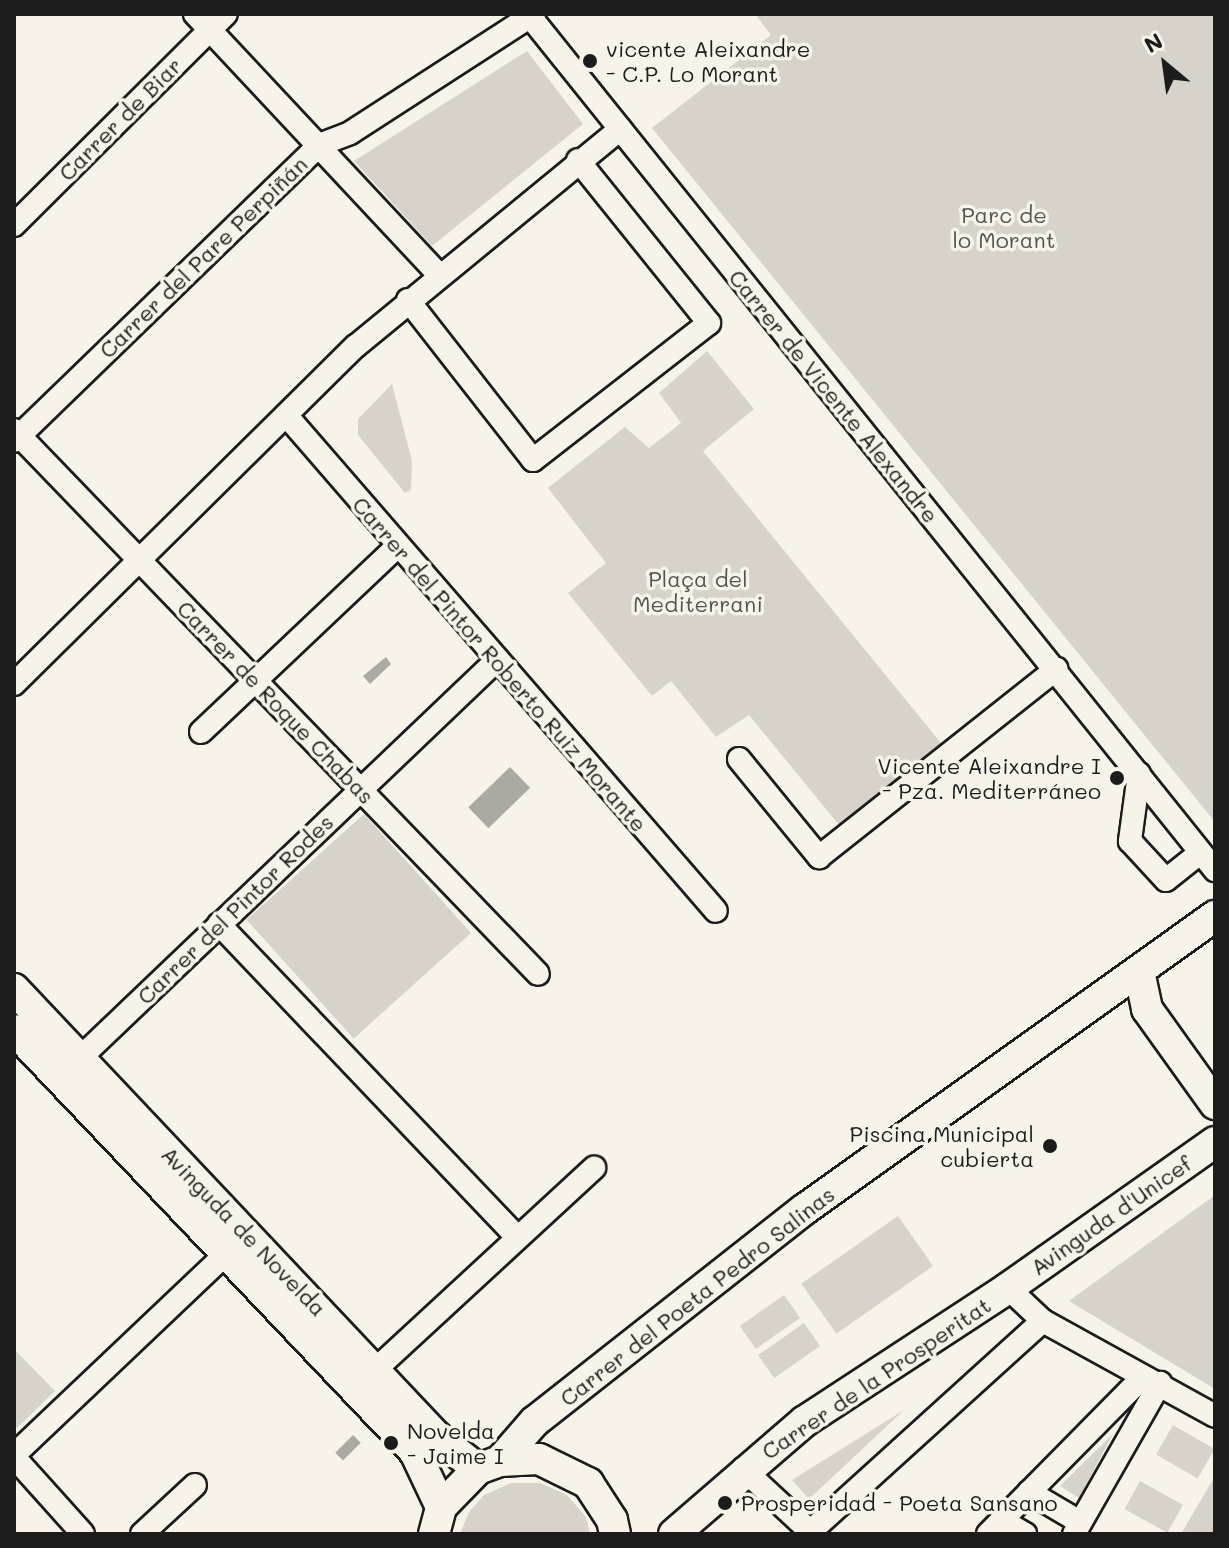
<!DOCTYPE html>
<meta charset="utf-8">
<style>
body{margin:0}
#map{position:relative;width:1229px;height:1548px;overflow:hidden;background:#f7f3e8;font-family:Mali,sans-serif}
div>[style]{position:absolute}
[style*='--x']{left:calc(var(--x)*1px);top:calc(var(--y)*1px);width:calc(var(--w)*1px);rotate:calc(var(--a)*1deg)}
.green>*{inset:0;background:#d7d3cb;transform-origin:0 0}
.water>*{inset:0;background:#aca9a2;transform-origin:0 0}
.roads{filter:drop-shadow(2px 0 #1c1c1c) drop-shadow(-2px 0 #1c1c1c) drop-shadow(0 2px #1c1c1c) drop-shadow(0 -2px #1c1c1c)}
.minor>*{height:22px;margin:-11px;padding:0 11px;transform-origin:11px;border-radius:11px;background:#f7f3e8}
.major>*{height:30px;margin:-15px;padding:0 15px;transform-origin:15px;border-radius:15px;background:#f7f3e8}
.dots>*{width:22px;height:22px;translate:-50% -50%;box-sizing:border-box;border:4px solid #f7f3e8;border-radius:50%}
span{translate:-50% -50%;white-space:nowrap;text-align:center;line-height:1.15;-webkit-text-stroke:7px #f7f3e8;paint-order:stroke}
.poi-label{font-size:22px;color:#1c1c1c}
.left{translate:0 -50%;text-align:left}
.right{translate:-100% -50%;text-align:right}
.street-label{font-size:22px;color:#1c1c1c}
.park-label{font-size:22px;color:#545351}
.frame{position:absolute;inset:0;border:16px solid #1c1c1c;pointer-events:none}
.north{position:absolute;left:1125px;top:24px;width:80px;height:80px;-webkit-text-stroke:6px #f7f3e8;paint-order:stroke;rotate:331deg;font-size:22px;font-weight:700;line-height:32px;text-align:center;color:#1c1c1c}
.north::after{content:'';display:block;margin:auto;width:28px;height:36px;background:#1c1c1c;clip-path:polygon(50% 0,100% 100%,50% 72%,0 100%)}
</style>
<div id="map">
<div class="green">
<div style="clip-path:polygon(755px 14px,1215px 14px,1215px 822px,652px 128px,771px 35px)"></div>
<div style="clip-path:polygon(527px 51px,583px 124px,432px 246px,354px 161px)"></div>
<div style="clip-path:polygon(707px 351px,754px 409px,703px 451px,941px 743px,839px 825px,749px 715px,716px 737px,671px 681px,652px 696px,568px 593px,606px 563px,548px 488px,625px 427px,649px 448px,681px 423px,659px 393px)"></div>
<div style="clip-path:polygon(392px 384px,412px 461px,411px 490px,405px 493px,358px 435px,358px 419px)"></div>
<div style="left:364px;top:814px;width:160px;height:158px;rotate:48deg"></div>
<div style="clip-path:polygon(1215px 1195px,1215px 1389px,1069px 1301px)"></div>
<div style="left:898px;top:1216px;width:61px;height:118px;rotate:55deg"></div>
<div style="left:784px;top:1295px;width:28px;height:54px;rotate:55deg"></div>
<div style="left:804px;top:1323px;width:28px;height:56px;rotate:55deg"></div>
<div style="clip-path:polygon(14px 1349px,55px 1391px,17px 1428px,14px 1425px)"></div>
<div style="clip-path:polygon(904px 1410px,809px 1499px,792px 1480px)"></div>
<div style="left:1173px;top:1425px;width:48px;height:34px;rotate:30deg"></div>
<div style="clip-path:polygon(1113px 1434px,1079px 1498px,1060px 1486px)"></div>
<div style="clip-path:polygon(1215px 1476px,1215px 1534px,1181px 1534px)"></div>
<div style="left:1140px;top:1481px;width:49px;height:32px;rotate:29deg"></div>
<div style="clip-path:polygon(511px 1483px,540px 1483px,567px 1495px,586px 1517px,590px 1534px,460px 1534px,469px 1512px,484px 1495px)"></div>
</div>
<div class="water">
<div style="clip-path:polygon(386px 657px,391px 664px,370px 684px,363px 676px)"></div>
<div style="left:510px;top:767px;width:29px;height:58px;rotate:46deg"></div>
<div style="left:353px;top:1435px;width:11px;height:25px;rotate:45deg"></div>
</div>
<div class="roads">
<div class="minor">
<div style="--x:195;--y:14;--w:356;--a:46.9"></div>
<div style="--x:528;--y:14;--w:1098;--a:51.25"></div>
<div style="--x:14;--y:225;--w:299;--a:-44.9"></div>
<div style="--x:408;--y:300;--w:203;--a:52"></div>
<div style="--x:533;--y:460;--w:223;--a:-37.9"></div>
<div style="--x:709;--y:323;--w:209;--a:-128.8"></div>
<div style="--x:286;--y:415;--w:656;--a:49.08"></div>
<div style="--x:14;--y:430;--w:755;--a:46.07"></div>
<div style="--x:14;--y:441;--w:425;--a:-44.1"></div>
<div style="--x:319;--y:145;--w:33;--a:-21"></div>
<div style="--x:350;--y:133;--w:219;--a:-32.9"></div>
<div style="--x:14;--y:684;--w:481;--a:-44.7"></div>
<div style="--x:356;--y:346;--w:342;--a:-39.4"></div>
<div style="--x:201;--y:732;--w:271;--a:-43.4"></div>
<div style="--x:739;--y:759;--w:127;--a:50.8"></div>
<div style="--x:819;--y:857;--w:303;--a:-38.4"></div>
<div style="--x:1139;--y:774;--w:68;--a:97.7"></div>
<div style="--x:1130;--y:841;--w:53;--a:47.3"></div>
<div style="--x:1166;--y:880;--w:43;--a:-38.5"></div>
<div style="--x:219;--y:924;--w:431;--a:46.4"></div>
<div style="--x:79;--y:1059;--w:578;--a:-43.67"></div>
<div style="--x:1008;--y:1288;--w:48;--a:43.3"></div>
<div style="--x:1043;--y:1321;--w:196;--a:28.9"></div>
<div style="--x:376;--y:1369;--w:297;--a:-42.7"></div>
<div style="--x:14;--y:1455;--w:294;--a:-43.5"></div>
<div style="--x:14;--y:1457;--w:103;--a:48.1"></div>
<div style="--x:743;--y:1469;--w:96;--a:42.9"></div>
<div style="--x:1029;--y:1492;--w:59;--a:30.5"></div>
<div style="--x:1001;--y:1520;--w:28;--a:30"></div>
<div style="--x:811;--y:1531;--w:313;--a:-42.2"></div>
<div style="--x:142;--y:1534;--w:72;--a:-42.8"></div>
<div style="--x:988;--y:1534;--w:218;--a:-45.4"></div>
<div style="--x:1074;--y:1534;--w:174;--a:-60.3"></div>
</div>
<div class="major">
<div style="--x:1139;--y:971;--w:39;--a:78"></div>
<div style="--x:1147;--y:1009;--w:117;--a:54.4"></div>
<div style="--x:14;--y:989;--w:615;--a:46.65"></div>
<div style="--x:436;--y:1436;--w:53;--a:38.2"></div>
<div style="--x:14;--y:1030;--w:582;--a:46.46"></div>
<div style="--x:415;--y:1452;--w:61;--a:64.7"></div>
<div style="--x:500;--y:1461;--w:52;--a:-48.9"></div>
<div style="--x:534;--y:1422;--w:345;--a:-38.2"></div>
<div style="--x:805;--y:1209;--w:504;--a:-35.55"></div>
<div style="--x:434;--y:1534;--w:28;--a:-75"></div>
<div style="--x:441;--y:1507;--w:53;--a:-45.8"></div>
<div style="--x:478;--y:1469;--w:23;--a:-20"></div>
<div style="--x:500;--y:1461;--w:39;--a:-3"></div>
<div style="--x:539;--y:1459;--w:55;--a:26.1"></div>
<div style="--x:588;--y:1483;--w:44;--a:57"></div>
<div style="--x:612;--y:1520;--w:14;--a:78"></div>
<div style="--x:674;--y:1534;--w:173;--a:-40.8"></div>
<div style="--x:805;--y:1421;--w:243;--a:-33.2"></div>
<div style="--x:1008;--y:1288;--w:253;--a:-35.2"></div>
</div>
</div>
<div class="dots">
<div style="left:590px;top:61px;background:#1c1c1c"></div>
<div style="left:1117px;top:778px;background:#1c1c1c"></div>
<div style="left:1050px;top:1146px;background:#1c1c1c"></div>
<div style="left:391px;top:1443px;background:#1c1c1c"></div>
<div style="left:725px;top:1503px;background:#1c1c1c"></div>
</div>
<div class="poi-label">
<span class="left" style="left:606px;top:61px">vicente Aleixandre<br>- C.P. Lo Morant</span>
<span class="right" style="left:1101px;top:778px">Vicente Aleixandre I<br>- Pza. Mediterráneo</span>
<span class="right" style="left:1034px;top:1146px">Piscina Municipal<br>cubierta</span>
<span class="left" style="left:407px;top:1443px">Novelda<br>- Jaime I</span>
<span class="left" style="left:741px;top:1503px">Prosperidad - Poeta Sansano</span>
</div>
<div class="street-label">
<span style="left:120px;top:119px;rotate:-45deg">Carrer de Biar</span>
<span style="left:203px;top:257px;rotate:-44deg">Carrer del Pare Perpiñán</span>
<span style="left:834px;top:396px;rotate:51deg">Carrer de Vicente Alexandre</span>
<span style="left:500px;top:664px;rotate:49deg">Carrer del Pintor Roberto Ruiz Morante</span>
<span style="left:276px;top:702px;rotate:46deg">Carrer de Roque Chabas</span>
<span style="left:235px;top:909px;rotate:-44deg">Carrer del Pintor Rodes</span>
<span style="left:1111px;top:1215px;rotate:-35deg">Avinguda d'Unicef</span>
<span style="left:244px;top:1231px;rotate:46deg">Avinguda de Novelda</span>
<span style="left:697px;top:1296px;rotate:-38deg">Carrer del Poeta Pedro Salinas</span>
<span style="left:876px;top:1378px;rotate:-34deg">Carrer de la Prosperitat</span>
</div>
<div class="park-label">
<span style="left:1004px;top:227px">Parc de<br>lo Morant</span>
<span style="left:698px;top:591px">Plaça del<br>Mediterrani</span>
</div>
<div class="frame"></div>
<div class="north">N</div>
</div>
